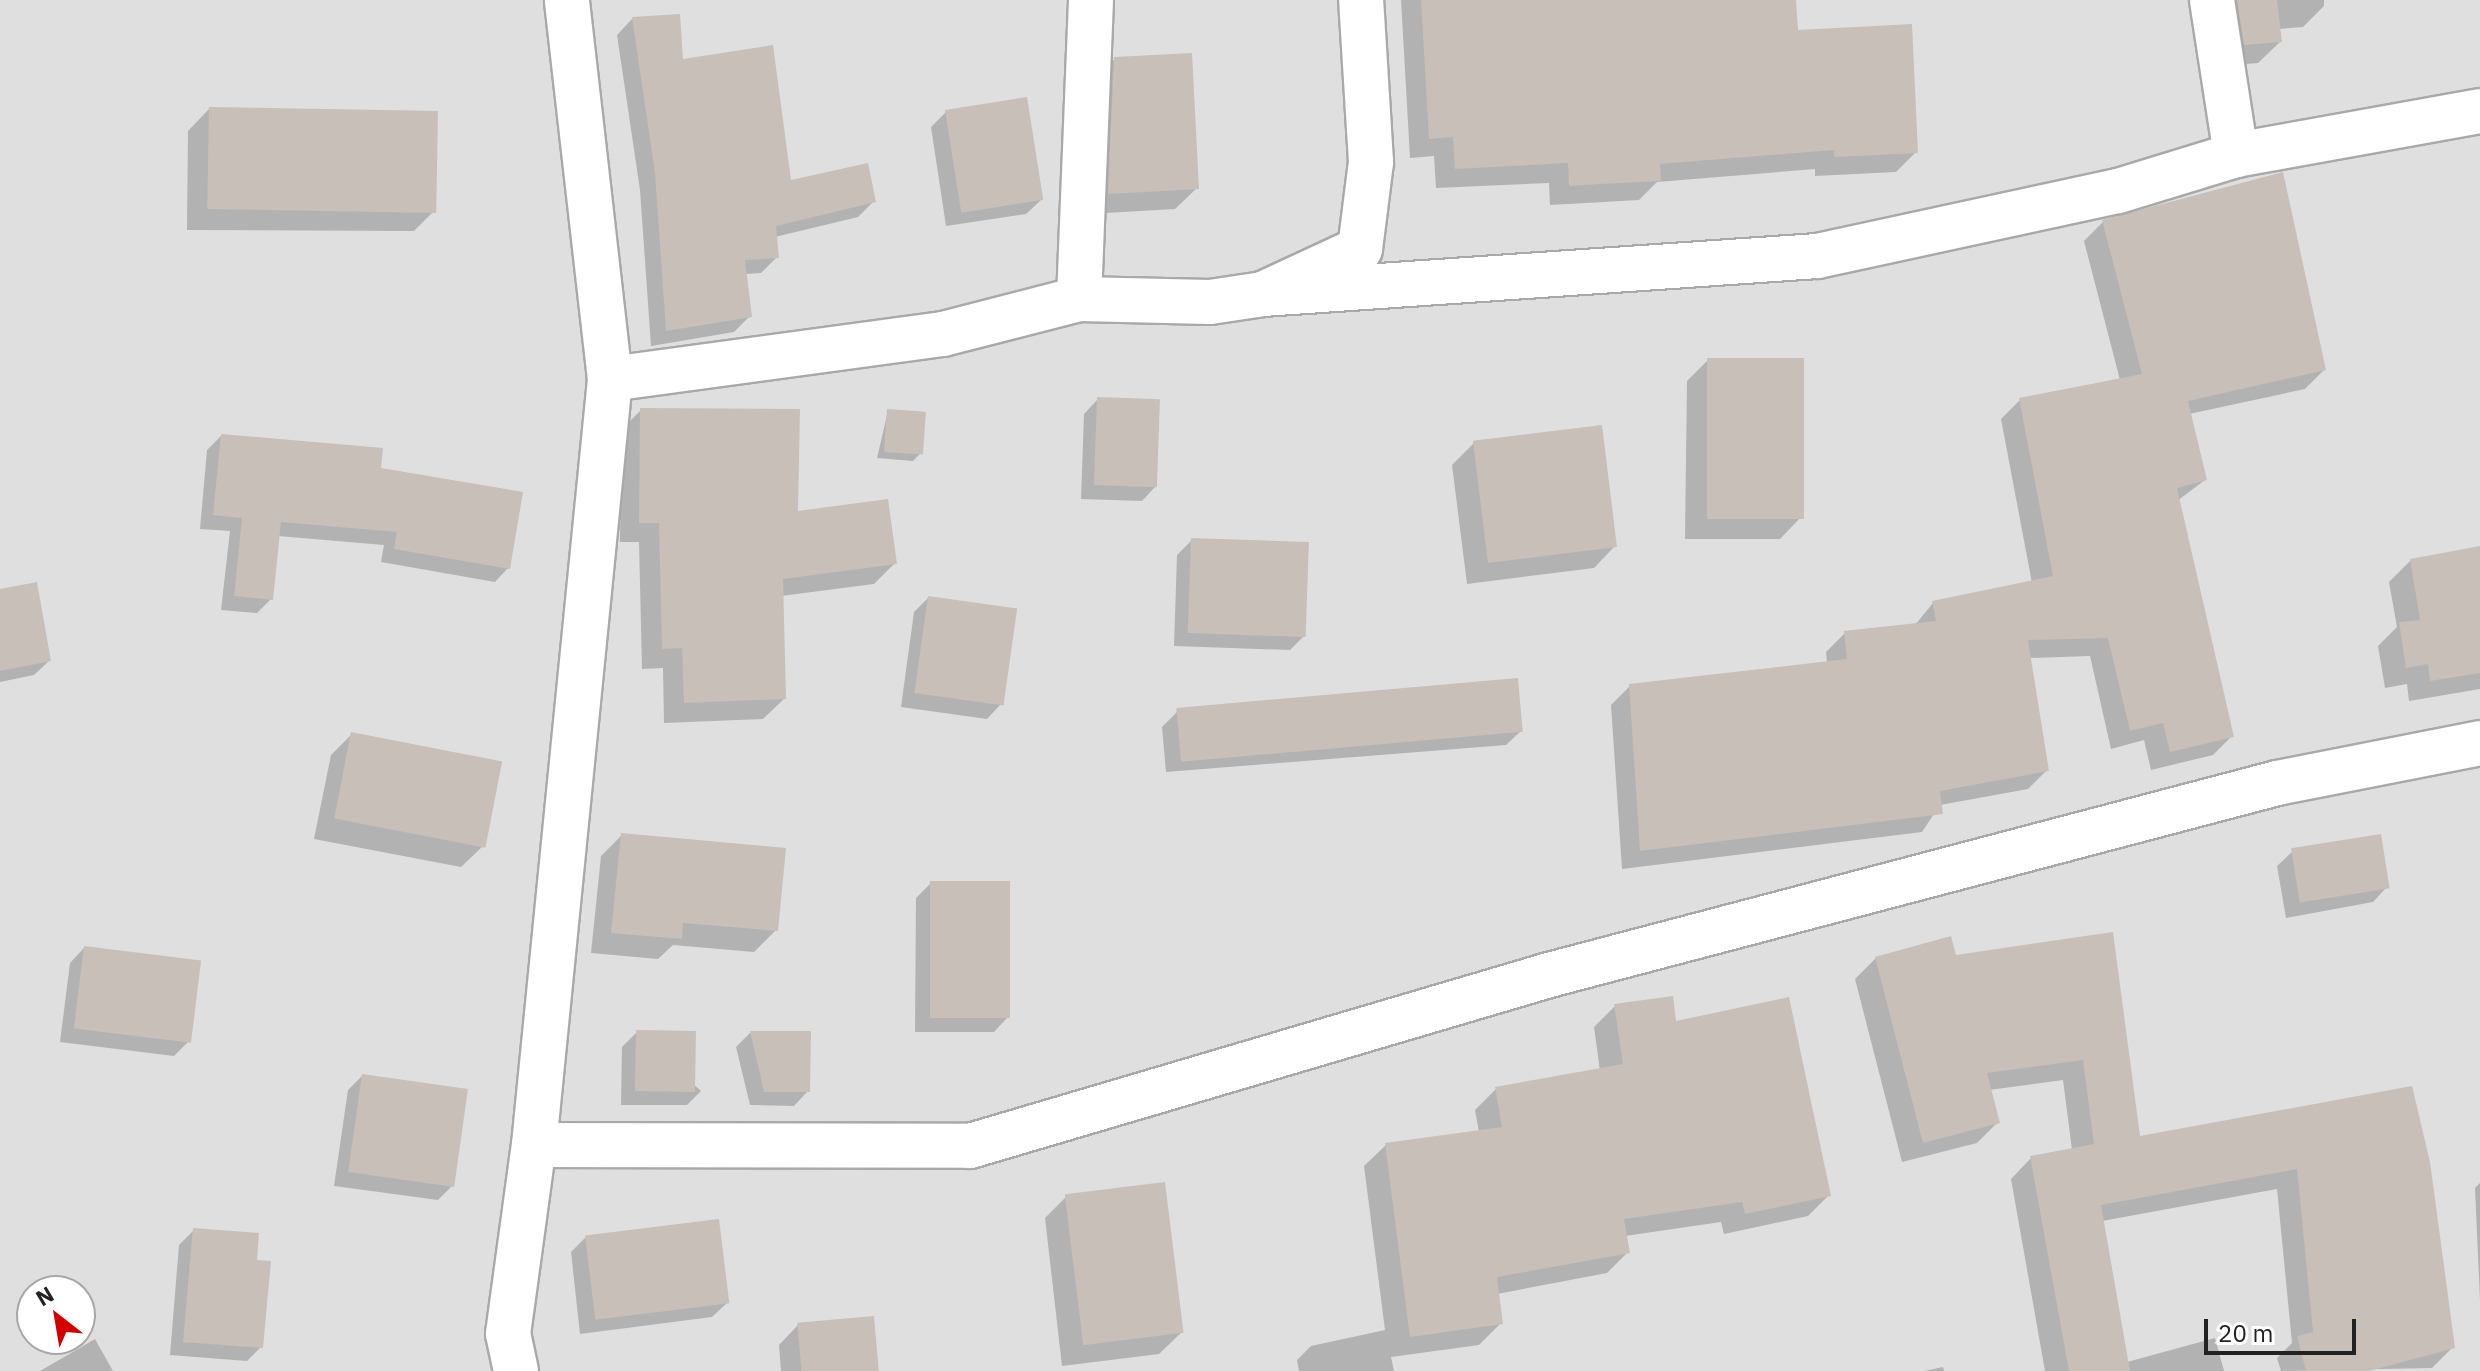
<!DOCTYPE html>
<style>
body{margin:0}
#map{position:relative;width:2480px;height:1371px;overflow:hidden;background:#f2efe9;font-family:"IBM Plex Sans",sans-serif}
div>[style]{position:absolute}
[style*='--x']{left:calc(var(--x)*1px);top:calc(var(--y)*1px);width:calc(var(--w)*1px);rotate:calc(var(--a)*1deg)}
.residential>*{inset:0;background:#e0dfdf}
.shadow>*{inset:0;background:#0003}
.building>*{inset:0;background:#c7bfb8;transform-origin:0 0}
.roads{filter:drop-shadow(2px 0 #a9a9a9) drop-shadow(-2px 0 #a9a9a9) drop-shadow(0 2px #a9a9a9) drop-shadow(0 -2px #a9a9a9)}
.minor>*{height:44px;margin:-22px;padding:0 22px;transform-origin:22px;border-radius:22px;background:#fff}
span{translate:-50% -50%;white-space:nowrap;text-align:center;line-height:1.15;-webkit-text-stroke:6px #fff;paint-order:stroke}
.north{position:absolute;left:16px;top:1275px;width:80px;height:80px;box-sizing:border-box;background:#fff;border:2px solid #a7a7a7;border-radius:50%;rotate:329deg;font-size:22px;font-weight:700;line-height:32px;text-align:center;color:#222}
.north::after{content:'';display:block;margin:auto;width:28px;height:36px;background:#d40000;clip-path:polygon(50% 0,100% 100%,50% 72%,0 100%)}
.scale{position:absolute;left:2204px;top:1319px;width:152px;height:36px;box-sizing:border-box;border:4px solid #222;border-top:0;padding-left:10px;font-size:24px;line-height:28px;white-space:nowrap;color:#222;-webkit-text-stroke:6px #fff;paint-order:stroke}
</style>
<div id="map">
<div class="residential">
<div style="clip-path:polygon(evenodd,0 0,2480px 0,2480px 1371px,0 1371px,0 0,32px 1291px,80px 1291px,80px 1339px,32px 1339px,32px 1291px)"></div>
</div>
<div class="shadow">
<div style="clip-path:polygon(1401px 0,1794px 0,1797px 32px,1916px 152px,1896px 172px,1815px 176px,1815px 169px,1657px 182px,1639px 200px,1550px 205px,1549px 183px,1436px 188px,1434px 156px,1410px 158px)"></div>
<div style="clip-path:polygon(2200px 0,2324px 0,2324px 6px,2303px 27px,2278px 29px,2280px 42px,2258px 63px,2224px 66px)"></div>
<div style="clip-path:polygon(632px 19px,681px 61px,790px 182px,874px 201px,858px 217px,775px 237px,777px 257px,761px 273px,745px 274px,750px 316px,734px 332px,651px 346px,640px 190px,617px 35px)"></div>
<div style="clip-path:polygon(1115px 59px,1197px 188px,1175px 209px,1088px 214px,1093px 80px)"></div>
<div style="clip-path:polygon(209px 109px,435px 210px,414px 231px,187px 230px,188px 131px)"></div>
<div style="clip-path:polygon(946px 112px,1041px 200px,1026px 214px,946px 226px,931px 127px)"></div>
<div style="clip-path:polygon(2103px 222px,2324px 370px,2305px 389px,2189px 414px,2205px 480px,2177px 501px,2232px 736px,2213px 755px,2151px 770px,2144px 740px,2111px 749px,2090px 656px,2029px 658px,2047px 770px,2028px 789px,1940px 805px,1922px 832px,1622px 869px,1611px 705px,1630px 686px,1827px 663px,1826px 652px,1845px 633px,1915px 625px,1933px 603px,2032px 583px,2001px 419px,2020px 400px,2120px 380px,2084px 241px)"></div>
<div style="clip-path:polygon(1708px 360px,1801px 517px,1780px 539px,1685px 539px,1687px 381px)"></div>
<div style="clip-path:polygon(1098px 399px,1156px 486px,1142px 501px,1081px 499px,1084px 414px)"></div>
<div style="clip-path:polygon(641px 410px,796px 513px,895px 563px,874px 584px,781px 596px,784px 699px,763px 719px,664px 723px,663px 668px,642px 669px,639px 542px,620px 542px,621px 430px)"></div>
<div style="clip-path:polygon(888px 411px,920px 454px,913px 461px,877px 458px)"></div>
<div style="clip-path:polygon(221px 436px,379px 470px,508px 568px,495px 582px,381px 562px,384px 545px,278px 536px,271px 599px,257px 613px,221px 610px,230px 531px,200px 529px,207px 450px)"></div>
<div style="clip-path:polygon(1474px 443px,1615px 546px,1594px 568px,1467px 584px,1452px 465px)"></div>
<div style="clip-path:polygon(1192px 540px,1304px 636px,1290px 650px,1174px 646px,1177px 555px)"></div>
<div style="clip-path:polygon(2480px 548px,2480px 689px,2409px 701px,2407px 684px,2385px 688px,2378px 646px,2397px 627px,2389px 582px,2410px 561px)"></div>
<div style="clip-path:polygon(0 591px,49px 661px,34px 675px,0 682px)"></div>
<div style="clip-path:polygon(928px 598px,1001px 704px,987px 719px,901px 707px,914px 612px)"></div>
<div style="clip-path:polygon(1177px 712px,1521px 731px,1506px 745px,1166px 772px,1162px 727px)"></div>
<div style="clip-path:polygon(352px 734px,483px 846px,461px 867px,314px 839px,331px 755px)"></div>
<div style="clip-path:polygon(622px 835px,776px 930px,754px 952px,673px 945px,658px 959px,591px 953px,601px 856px)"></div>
<div style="clip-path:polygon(2292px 852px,2387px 887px,2373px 902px,2286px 918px,2277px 866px)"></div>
<div style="clip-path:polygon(931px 883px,1008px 1017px,994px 1032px,915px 1032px,916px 898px)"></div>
<div style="clip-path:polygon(2111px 934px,2138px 1138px,2410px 1088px,2453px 1347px,2432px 1368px,2281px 1371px,2277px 1358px,2292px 1343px,2277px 1189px,2102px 1221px,2127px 1362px,2215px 1338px,2224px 1371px,2045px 1371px,2011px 1179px,2031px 1158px,2072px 1150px,2063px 1080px,1989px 1090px,1997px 1123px,1977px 1143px,1902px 1162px,1855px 979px,1876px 958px,1955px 957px)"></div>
<div style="clip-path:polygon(84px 948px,188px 1042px,174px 1056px,60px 1042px,70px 963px)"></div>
<div style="clip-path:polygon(1615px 1006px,1675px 1024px,1829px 1195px,1808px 1216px,1724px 1234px,1721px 1222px,1625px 1236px,1628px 1252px,1607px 1273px,1497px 1294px,1500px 1324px,1479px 1345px,1391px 1357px,1394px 1371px,1299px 1371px,1297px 1360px,1311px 1346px,1385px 1330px,1364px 1166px,1386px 1145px,1479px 1132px,1475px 1110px,1496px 1089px,1600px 1071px,1594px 1027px)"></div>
<div style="clip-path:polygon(637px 1032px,701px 1091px,687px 1105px,621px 1105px,622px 1047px)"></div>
<div style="clip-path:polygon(750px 1033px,809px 1033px,808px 1091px,794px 1106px,750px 1105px,736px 1047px)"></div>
<div style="clip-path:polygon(362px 1076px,452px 1186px,438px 1200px,334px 1186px,348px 1090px)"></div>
<div style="clip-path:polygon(2480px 1183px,2480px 1300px,2475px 1188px)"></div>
<div style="clip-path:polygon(1066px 1197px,1181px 1333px,1159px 1354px,1062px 1366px,1045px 1218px)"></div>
<div style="clip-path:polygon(194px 1230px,254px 1262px,261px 1347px,247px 1361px,170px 1355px,179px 1245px)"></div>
<div style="clip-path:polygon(586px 1237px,727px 1303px,712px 1317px,580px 1334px,571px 1252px)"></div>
<div style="clip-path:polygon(798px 1325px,877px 1371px,781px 1371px,779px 1345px)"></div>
<div style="clip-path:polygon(95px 1339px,113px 1371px,40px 1371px)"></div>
<div style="clip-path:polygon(1943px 1367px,1944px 1371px,1924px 1371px)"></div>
</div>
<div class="building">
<div style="clip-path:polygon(1421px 0,1796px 0,1798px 30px,1912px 24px,1918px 153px,1834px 157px,1834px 150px,1660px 164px,1661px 181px,1600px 184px,1569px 186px,1568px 163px,1455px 169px,1453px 137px,1429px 139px)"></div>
<div style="clip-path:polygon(2237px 0,2277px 0,2282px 42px,2244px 45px)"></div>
<div style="clip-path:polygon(680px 14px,683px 59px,773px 45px,791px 180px,868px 163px,876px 202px,776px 226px,779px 258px,745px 260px,752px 317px,666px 331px,655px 173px,632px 17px)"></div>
<div style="clip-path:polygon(1192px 53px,1199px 189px,1108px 194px,1114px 57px)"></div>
<div style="left:1027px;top:97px;width:104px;height:83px;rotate:81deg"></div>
<div style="left:209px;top:107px;width:229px;height:102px;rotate:1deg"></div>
<div style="clip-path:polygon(2283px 172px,2326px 370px,2188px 401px,2207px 480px,2177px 488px,2234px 737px,2170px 752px,2163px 723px,2130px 731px,2108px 638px,2028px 640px,2049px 771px,1940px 791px,1943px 814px,1640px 851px,1629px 684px,1847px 659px,1844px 631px,1936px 621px,1932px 601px,2053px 576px,2019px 398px,2142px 374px,2102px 220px)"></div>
<div style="left:1707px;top:358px;width:97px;height:161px"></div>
<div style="left:1097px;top:397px;width:63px;height:88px;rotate:2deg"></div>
<div style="clip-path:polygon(640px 408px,800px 409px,798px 511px,888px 499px,897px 564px,783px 579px,786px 699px,684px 703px,682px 648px,662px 649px,659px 523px,639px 523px)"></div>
<div style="left:887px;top:409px;width:39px;height:43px;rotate:4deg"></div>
<div style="left:1602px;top:425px;width:123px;height:130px;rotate:83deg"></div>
<div style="clip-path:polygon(221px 434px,383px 448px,381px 468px,523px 492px,510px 569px,394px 549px,397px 532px,281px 522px,273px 600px,234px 596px,242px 518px,213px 515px)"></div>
<div style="left:1191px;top:538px;width:118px;height:95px;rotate:2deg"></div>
<div style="clip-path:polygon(2480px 546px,2480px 673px,2430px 681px,2428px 664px,2406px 668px,2399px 622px,2420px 620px,2410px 559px)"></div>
<div style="clip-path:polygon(37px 582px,51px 661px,0 671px,0 589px)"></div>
<div style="left:928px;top:596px;width:90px;height:98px;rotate:8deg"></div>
<div style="left:1518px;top:678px;width:54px;height:343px;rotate:85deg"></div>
<div style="left:351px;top:732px;width:154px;height:88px;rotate:11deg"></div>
<div style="clip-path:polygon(621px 833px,786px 848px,778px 931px,683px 923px,682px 939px,611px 933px)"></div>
<div style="left:2381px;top:834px;width:55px;height:91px;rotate:81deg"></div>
<div style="left:930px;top:881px;width:80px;height:137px"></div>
<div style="clip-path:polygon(2113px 932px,2140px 1136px,2412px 1086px,2430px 1162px,2455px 1348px,2369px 1371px,2306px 1371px,2297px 1336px,2313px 1332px,2297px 1169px,2101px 1205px,2130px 1371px,2069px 1371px,2030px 1156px,2094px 1144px,2083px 1060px,1987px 1073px,2000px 1123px,1923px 1143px,1875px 957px,1951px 936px,1956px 955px)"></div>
<div style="left:84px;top:946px;width:118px;height:83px;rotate:7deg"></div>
<div style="clip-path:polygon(1673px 996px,1676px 1021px,1789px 997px,1831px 1196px,1745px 1214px,1742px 1202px,1624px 1219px,1630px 1253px,1497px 1277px,1503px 1324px,1410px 1337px,1385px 1143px,1502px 1127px,1495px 1087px,1623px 1064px,1614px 1004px)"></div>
<div style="left:636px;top:1030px;width:60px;height:61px;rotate:1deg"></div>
<div style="clip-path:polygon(750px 1031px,811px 1031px,810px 1092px,764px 1092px)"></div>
<div style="left:362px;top:1074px;width:107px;height:99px;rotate:8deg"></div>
<div style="left:1165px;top:1182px;width:152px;height:101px;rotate:83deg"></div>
<div style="left:719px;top:1219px;width:85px;height:135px;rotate:83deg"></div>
<div style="clip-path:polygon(193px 1228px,259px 1233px,257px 1260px,271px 1261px,263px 1348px,183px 1342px)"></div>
<div style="left:874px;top:1316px;width:55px;height:77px;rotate:85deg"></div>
</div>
<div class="roads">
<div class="minor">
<div style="--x:2212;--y:0;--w:157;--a:81.2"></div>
<div style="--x:1263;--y:294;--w:555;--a:-3.92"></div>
<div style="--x:1817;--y:256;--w:308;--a:-12.2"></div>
<div style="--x:2118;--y:191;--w:123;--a:-17"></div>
<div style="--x:2236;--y:155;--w:248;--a:-10.2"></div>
<div style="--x:1079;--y:299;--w:299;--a:-87.7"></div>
<div style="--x:610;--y:379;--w:336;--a:-7.7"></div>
<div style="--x:943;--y:334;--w:140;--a:-14.4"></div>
<div style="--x:1079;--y:299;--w:131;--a:1.3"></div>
<div style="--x:1210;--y:302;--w:54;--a:-8.6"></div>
<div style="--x:1263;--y:294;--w:107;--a:-24.9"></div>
<div style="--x:1360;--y:249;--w:88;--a:-82.8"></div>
<div style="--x:1371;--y:162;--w:162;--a:-93.5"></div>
<div style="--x:534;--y:1145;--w:436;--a:0.1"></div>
<div style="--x:970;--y:1146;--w:604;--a:-16.45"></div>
<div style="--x:1549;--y:975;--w:753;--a:-14.77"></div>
<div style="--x:2277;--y:783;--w:207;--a:-11.1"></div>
<div style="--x:516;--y:1371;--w:38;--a:-102"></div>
<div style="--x:508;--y:1334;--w:191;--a:-82.2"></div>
<div style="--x:534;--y:1145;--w:770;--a:-84.33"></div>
<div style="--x:610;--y:379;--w:381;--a:-96.5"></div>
</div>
</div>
<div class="north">N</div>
<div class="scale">20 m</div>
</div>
